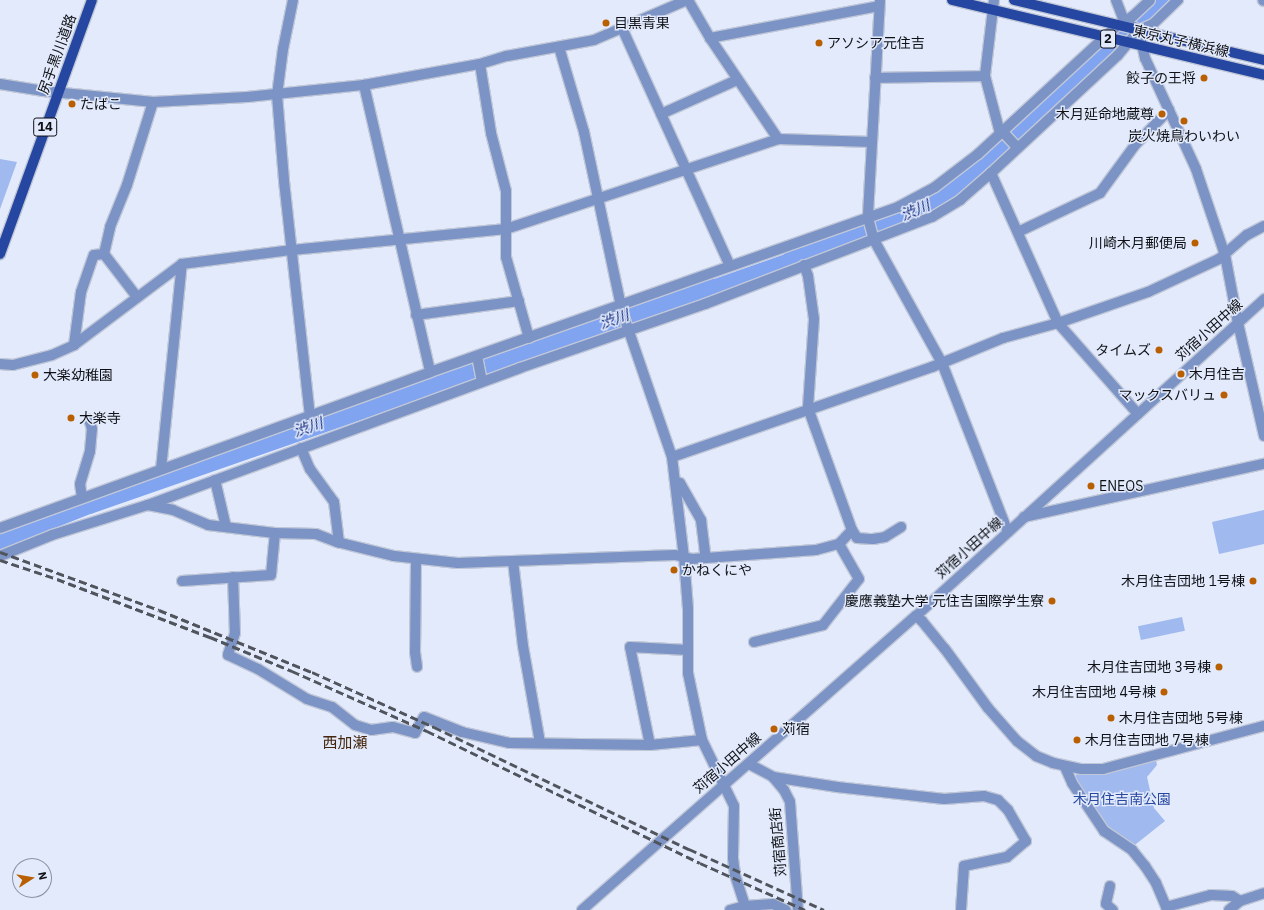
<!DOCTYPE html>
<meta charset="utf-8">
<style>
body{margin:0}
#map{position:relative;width:1264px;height:910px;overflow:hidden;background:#e2eafb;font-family:"IBM Plex Sans","Noto Sans JP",sans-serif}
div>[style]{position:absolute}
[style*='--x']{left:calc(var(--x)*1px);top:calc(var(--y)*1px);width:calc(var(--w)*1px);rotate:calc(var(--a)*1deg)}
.green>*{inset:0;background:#a0b9ee;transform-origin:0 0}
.river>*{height:20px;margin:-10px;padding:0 10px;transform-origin:10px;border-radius:10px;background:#81a4f1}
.roads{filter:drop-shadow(1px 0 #c0c7d7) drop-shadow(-1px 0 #c0c7d7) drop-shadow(0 1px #c0c7d7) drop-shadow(0 -1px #c0c7d7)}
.minor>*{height:10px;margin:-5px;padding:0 5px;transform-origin:5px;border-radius:5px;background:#7c93c6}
.major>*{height:10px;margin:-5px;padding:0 5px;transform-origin:5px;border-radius:5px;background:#2546a1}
.rail>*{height:3px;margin-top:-1.5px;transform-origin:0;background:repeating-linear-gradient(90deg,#50545d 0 8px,transparent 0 12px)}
.dots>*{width:11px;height:11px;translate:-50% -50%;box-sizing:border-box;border:2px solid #e2eafb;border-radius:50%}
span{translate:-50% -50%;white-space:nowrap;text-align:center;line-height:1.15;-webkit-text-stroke:3px #e2eafb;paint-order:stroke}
.shield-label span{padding:1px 3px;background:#e2eafb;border:1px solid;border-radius:3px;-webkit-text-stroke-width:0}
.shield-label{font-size:13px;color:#0f1117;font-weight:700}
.poi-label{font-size:14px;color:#0f1117}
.left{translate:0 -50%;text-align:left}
.right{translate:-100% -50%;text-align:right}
.street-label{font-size:14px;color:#0f1117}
.park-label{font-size:14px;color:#2747a0}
.water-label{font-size:15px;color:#0d267d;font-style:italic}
.neighbourhood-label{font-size:15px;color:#46260e}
.north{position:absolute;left:12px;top:858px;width:40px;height:40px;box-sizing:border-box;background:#e2eafb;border:1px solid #8e93a0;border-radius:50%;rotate:78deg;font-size:11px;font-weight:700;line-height:16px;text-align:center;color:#0f1117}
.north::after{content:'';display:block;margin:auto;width:14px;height:18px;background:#b95f00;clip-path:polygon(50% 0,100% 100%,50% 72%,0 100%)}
</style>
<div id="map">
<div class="green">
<div style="clip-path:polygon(0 159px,17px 162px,0 209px)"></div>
<div style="clip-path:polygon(1264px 510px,1264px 544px,1219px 554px,1212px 522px)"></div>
<div style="left:1182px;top:617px;width:14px;height:45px;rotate:78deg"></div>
<div style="clip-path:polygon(1156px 760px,1157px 765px,1147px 777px,1154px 808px,1165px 821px,1131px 848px,1110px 830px,1073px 780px,1077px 774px,1089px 775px)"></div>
</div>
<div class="river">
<div style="--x:0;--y:539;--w:96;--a:-21.5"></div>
<div style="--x:89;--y:504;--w:565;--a:-19.2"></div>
<div style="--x:623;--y:318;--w:85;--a:-20.6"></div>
<div style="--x:703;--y:288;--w:13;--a:4"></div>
<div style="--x:716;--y:289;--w:78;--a:-19.4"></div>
<div style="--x:790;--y:263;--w:11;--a:-56"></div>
<div style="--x:796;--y:254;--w:44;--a:-17.2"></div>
<div style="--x:838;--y:241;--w:99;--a:-21.4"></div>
<div style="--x:930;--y:205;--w:48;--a:-33"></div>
<div style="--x:970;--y:179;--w:265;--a:-42.6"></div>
</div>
<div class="roads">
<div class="minor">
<div style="--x:293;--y:0;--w:50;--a:101.5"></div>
<div style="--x:283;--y:49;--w:46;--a:97.4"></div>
<div style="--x:277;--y:95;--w:86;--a:85.3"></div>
<div style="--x:284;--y:181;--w:236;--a:83.7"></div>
<div style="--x:688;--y:0;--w:44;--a:59.9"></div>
<div style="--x:710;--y:38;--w:122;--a:56"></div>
<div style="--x:880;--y:0;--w:218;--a:93.2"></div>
<div style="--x:868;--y:218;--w:23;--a:75"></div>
<div style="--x:874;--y:240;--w:141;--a:61.1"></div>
<div style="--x:942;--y:363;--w:181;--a:68.7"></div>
<div style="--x:994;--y:0;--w:77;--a:96.8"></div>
<div style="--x:985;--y:76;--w:59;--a:75.3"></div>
<div style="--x:1116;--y:0;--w:22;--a:69"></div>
<div style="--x:1124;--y:21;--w:17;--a:31"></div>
<div style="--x:1139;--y:30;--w:29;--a:78"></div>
<div style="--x:1145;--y:58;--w:122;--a:65.3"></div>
<div style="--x:1196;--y:169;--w:91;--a:71.4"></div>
<div style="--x:1225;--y:255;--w:69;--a:79.2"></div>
<div style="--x:1238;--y:323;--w:116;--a:77"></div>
<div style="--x:1263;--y:0;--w:1;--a:45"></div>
<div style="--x:622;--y:28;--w:261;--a:65.6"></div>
<div style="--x:710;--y:38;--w:172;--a:-10.7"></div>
<div style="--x:559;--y:47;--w:89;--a:73.6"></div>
<div style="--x:584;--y:132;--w:183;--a:78"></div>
<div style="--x:622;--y:311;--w:154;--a:71.1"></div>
<div style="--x:672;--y:457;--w:101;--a:83.2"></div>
<div style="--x:684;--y:557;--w:52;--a:85.6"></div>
<div style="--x:688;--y:609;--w:64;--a:90"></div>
<div style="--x:688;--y:673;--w:68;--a:78.2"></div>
<div style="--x:702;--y:740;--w:73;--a:64.1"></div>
<div style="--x:734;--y:806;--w:52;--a:91.1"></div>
<div style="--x:733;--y:858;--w:17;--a:83"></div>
<div style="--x:735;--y:875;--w:33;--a:72"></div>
<div style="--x:480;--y:64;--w:70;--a:80.9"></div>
<div style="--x:491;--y:133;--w:60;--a:75.5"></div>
<div style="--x:506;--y:191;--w:66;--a:90"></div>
<div style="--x:506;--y:257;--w:84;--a:74.1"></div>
<div style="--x:875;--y:78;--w:110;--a:-1"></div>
<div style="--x:0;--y:84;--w:44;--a:9.2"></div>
<div style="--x:43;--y:91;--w:111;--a:5.7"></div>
<div style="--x:153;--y:102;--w:94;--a:-3"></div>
<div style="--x:247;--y:97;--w:118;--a:-5.9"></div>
<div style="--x:364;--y:85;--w:118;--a:-10.3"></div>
<div style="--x:480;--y:64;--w:28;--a:-17"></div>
<div style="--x:507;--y:56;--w:88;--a:-10.4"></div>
<div style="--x:594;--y:40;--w:101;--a:-23.3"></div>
<div style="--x:364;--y:85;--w:294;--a:77"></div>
<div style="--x:661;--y:114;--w:83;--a:-24.1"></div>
<div style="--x:1002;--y:131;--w:23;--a:47"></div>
<div style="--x:991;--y:173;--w:164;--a:65.9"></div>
<div style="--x:1058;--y:323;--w:121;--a:48.7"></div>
<div style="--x:1018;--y:232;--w:91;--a:-25.4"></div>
<div style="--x:1100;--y:193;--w:59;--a:-53.9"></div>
<div style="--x:1135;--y:145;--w:49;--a:-45.8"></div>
<div style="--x:804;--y:265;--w:12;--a:70"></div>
<div style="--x:808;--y:276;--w:43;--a:82.1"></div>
<div style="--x:814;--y:319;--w:89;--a:93.9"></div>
<div style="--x:808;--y:408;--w:130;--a:70.2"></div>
<div style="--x:852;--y:530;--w:9;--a:58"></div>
<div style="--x:857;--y:538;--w:16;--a:4"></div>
<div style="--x:873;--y:539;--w:12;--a:-9"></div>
<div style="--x:885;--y:537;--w:19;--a:-32"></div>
<div style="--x:137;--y:297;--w:54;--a:-127.5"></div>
<div style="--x:104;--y:254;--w:28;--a:-77"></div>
<div style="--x:110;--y:227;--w:45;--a:-68"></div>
<div style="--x:127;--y:185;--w:87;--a:-72.6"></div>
<div style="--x:416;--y:315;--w:104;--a:-7.7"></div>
<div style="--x:74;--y:345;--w:53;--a:-82.5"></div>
<div style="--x:81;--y:292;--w:39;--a:-71"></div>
<div style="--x:94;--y:255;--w:10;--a:-6"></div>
<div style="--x:477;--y:356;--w:26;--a:79"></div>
<div style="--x:0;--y:364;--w:13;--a:4"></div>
<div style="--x:13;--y:365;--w:40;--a:-14.4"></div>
<div style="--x:52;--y:355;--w:24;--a:-24"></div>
<div style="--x:74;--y:345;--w:135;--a:-36.9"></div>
<div style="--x:182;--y:264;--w:111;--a:-7.3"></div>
<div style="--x:292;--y:250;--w:215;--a:-5.6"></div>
<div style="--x:506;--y:229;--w:287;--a:-18.3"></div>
<div style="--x:778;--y:139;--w:94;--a:1.8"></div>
<div style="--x:301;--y:448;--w:23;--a:67"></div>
<div style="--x:310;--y:469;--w:41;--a:54"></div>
<div style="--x:334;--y:502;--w:41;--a:83"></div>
<div style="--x:672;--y:457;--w:275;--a:-19.1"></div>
<div style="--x:932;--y:367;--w:77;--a:-22.2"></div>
<div style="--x:1003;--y:338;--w:57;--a:-15.3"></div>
<div style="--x:1058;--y:323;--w:95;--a:-19"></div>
<div style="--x:1148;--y:292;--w:78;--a:-24.9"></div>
<div style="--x:1219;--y:259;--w:37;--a:-41"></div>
<div style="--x:1247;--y:235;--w:19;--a:-28"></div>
<div style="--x:161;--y:469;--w:206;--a:-84.2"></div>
<div style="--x:215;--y:480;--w:48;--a:76.8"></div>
<div style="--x:675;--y:482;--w:5;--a:11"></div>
<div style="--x:680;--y:483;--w:43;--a:60.4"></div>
<div style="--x:701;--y:520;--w:38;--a:83"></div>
<div style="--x:82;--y:498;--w:14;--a:-98"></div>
<div style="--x:80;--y:484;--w:34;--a:-73"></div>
<div style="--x:90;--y:451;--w:22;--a:-85"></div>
<div style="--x:92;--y:429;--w:10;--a:-107"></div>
<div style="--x:148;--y:505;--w:25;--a:11"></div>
<div style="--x:173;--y:510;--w:38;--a:23"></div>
<div style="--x:208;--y:525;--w:67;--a:6.8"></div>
<div style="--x:275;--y:533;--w:41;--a:1.4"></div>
<div style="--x:316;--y:534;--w:22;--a:21"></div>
<div style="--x:337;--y:542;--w:59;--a:13.8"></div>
<div style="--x:394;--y:556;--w:64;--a:6.2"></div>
<div style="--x:458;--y:563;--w:217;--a:-2.1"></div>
<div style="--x:675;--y:555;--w:17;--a:13"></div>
<div style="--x:692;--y:559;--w:124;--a:-4.2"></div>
<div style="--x:816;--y:550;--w:24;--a:-15"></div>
<div style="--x:839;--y:544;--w:19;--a:-47"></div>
<div style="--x:1024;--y:517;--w:246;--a:-12.5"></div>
<div style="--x:0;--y:528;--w:457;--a:-19.9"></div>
<div style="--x:430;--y:372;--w:496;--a:-19.4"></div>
<div style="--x:898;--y:207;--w:42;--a:-28.4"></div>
<div style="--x:935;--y:187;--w:54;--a:-37.5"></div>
<div style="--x:978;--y:154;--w:190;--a:-42.7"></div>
<div style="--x:1118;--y:25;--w:17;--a:-31"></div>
<div style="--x:1133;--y:16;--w:23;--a:-43"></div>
<div style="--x:0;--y:556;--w:56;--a:-22"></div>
<div style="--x:52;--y:535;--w:101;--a:-17.4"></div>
<div style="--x:148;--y:505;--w:396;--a:-20.2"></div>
<div style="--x:520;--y:368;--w:196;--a:-19.1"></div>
<div style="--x:705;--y:304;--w:243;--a:-21"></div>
<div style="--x:932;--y:217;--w:33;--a:-31"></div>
<div style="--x:960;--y:200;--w:41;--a:-41.1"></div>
<div style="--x:991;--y:173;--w:173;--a:-42.9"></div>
<div style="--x:1118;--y:55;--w:33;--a:-50"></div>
<div style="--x:1139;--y:30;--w:15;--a:-23"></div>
<div style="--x:1153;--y:24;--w:35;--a:-44"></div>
<div style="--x:416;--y:559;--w:93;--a:90.6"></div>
<div style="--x:415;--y:652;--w:15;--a:82"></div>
<div style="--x:513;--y:561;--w:86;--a:83.3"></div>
<div style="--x:523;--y:646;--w:97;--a:80"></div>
<div style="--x:233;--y:577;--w:56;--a:88"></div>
<div style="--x:235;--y:633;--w:23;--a:108"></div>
<div style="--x:228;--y:655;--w:33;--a:25"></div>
<div style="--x:258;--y:669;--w:57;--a:31.5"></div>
<div style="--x:307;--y:699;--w:26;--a:18"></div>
<div style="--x:332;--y:707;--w:29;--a:38"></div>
<div style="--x:355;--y:725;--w:17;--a:17"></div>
<div style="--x:371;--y:730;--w:22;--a:-8"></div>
<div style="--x:393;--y:727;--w:23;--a:15"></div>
<div style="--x:415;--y:733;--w:18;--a:-61"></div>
<div style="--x:424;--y:717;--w:41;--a:21.5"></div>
<div style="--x:462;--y:732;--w:48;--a:13.2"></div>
<div style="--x:509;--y:743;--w:141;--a:0.8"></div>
<div style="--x:650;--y:745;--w:52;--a:-5.5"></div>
<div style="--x:182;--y:581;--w:89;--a:-3.9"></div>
<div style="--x:271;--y:575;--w:42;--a:-84.6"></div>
<div style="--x:916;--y:616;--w:8;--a:40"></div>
<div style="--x:922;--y:621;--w:36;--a:51"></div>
<div style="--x:945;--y:649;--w:73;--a:53.9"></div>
<div style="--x:988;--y:708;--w:44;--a:48.7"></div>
<div style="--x:1017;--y:741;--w:24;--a:38"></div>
<div style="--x:1036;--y:756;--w:18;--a:22"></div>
<div style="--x:1053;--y:763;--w:29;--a:12"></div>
<div style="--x:1081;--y:769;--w:22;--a:0"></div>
<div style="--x:1103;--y:769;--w:167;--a:-15"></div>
<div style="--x:754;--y:642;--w:71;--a:-13.8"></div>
<div style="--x:823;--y:625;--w:58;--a:-52"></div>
<div style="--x:859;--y:579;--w:40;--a:-119.7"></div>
<div style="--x:650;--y:745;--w:100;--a:-101.5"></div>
<div style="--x:630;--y:647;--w:58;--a:3"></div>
<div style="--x:749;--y:764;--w:27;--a:28"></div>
<div style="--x:773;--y:777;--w:65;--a:8.9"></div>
<div style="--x:837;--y:787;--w:108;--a:6.4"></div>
<div style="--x:944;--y:799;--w:40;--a:-4.3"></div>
<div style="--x:984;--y:796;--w:15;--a:16"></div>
<div style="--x:998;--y:800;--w:14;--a:45"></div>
<div style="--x:1008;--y:810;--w:36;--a:60"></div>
<div style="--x:1026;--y:841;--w:25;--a:140"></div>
<div style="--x:1007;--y:857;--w:44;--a:168.2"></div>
<div style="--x:964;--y:866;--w:44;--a:93.9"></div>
<div style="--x:1065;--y:767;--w:17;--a:66"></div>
<div style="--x:1072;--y:783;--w:58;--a:56.3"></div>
<div style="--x:1104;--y:831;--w:34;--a:34"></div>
<div style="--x:1132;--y:850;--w:21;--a:51"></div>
<div style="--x:1145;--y:866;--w:20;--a:57"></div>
<div style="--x:1156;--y:883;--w:26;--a:67"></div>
<div style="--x:1166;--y:907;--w:47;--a:-14.9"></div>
<div style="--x:1211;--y:895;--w:21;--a:3"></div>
<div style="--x:1232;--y:896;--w:9;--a:32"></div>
<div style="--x:773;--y:777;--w:17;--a:50"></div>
<div style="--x:784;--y:790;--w:13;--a:63"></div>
<div style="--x:790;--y:802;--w:108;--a:85.8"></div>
<div style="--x:1110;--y:886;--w:18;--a:103"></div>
<div style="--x:1106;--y:904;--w:9;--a:41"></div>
<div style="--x:582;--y:910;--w:445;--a:-41.4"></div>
<div style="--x:916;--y:616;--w:471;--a:-42.3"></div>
<div style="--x:730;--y:910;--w:16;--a:-15"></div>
<div style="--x:745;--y:906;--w:28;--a:-4"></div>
<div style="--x:773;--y:904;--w:14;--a:25"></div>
<div style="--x:1229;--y:910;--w:14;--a:-39"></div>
<div style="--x:1240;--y:901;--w:25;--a:-18"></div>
</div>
<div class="major">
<div style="--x:952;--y:0;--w:321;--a:13.5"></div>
<div style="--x:1014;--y:0;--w:257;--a:13.5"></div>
<div style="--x:0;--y:254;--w:270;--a:-70.1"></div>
</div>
</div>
<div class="rail">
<div style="--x:0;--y:552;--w:169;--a:20"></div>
<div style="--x:159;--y:610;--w:165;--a:22.1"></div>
<div style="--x:312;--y:672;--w:134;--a:24.3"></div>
<div style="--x:434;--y:727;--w:283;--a:25.6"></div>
<div style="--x:689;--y:849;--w:148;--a:24.3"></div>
<div style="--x:0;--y:560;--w:60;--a:18.4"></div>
<div style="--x:57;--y:579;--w:164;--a:20.8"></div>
<div style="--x:210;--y:637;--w:89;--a:22.5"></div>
<div style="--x:292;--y:671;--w:148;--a:24"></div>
<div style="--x:427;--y:731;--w:303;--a:25.8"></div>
<div style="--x:700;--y:863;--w:115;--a:24.1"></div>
</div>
<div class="dots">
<div style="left:606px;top:23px;background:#b95f00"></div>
<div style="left:819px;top:43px;background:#b95f00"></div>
<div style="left:1204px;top:78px;background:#b95f00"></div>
<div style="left:72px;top:104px;background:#b95f00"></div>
<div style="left:1162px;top:114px;background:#b95f00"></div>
<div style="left:1184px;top:121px;background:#b95f00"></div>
<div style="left:1195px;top:243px;background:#b95f00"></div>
<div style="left:1159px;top:350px;background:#b95f00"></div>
<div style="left:1181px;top:374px;background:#b95f00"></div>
<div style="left:35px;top:375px;background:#b95f00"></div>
<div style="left:1224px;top:395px;background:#b95f00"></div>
<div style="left:71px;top:418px;background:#b95f00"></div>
<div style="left:1091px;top:486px;background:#b95f00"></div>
<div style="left:674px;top:570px;background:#b95f00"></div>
<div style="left:1253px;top:581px;background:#b95f00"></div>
<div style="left:1052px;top:601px;background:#b95f00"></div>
<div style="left:1219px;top:667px;background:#b95f00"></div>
<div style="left:1164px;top:692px;background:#b95f00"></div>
<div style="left:1111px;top:718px;background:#b95f00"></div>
<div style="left:774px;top:729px;background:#b95f00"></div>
<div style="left:1077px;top:740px;background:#b95f00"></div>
</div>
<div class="shield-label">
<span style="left:1108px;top:39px">2</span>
<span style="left:45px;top:127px">14</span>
</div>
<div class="poi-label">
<span class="left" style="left:614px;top:23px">目黒青果</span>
<span class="left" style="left:827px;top:43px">アソシア元住吉</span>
<span class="right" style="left:1196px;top:78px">餃子の王将</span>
<span class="left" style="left:80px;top:104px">たばこ</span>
<span class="right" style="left:1154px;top:114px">木月延命地蔵尊</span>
<span style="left:1184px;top:136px">炭火焼鳥わいわい</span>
<span class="right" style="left:1187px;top:243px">川崎木月郵便局</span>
<span class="right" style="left:1151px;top:350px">タイムズ</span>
<span class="left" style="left:1189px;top:374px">木月住吉</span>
<span class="left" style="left:43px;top:375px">大楽幼稚園</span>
<span class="right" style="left:1216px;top:395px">マックスバリュ</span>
<span class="left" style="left:79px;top:418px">大楽寺</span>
<span class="left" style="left:1099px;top:486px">ENEOS</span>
<span class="left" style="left:682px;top:570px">かねくにや</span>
<span class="right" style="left:1245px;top:581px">木月住吉団地 1号棟</span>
<span class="right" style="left:1044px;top:601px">慶應義塾大学 元住吉国際学生寮</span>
<span class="right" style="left:1211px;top:667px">木月住吉団地 3号棟</span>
<span class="right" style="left:1156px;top:692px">木月住吉団地 4号棟</span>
<span class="left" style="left:1119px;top:718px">木月住吉団地 5号棟</span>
<span class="left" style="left:782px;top:729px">苅宿</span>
<span class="left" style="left:1085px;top:740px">木月住吉団地 7号棟</span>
</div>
<div class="street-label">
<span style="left:1181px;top:41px;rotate:13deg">東京丸子横浜線</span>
<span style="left:57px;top:54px;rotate:-70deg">尻手黒川道路</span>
<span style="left:1209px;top:330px;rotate:-42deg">苅宿小田中線</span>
<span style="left:969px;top:548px;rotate:-42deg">苅宿小田中線</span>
<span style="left:727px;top:763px;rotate:-41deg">苅宿小田中線</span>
<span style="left:778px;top:842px;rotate:-95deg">苅宿商店街</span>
</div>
<div class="park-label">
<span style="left:1122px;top:799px">木月住吉南公園</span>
</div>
<div class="water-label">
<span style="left:915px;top:210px;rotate:-23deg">渋川</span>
<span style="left:614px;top:319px;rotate:-19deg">渋川</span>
<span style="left:308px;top:427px;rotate:-19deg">渋川</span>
</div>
<div class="neighbourhood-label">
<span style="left:345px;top:743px">西加瀬</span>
</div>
<div class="north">N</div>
</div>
